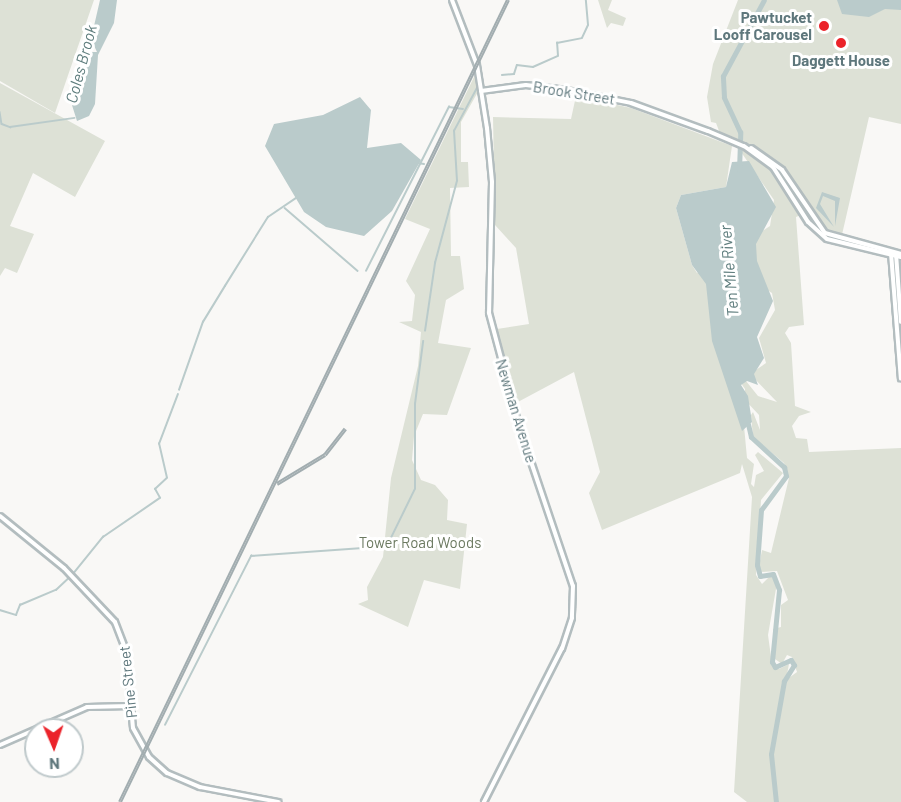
<!DOCTYPE html>
<style>
body{margin:0}
#map{position:relative;width:901px;height:802px;overflow:hidden;background:#f9f8f6;font-family:Barlow,sans-serif}
div>[style]{position:absolute}
[style*='--x']{left:calc(var(--x)*1px);top:calc(var(--y)*1px);width:calc(var(--w)*1px);rotate:calc(var(--a)*1deg)}
.green>*{inset:0;background:#dde1d6}
.water>*{inset:0;background:#bacbcb}
.stream>*{height:1.5px;margin:-0.75px;padding:0 0.75px;transform-origin:0.75px;border-radius:0.75px;background:#bacbcb}
.river>*{height:5px;margin:-2.5px;padding:0 2.5px;transform-origin:2.5px;border-radius:2.5px;background:#bacbcb}
.roads{filter:drop-shadow(2px 0 #b3bdbf) drop-shadow(-2px 0 #b3bdbf) drop-shadow(0 2px #b3bdbf) drop-shadow(0 -2px #b3bdbf)}
.secondary>*{height:4px;margin:-2px;padding:0 2px;transform-origin:2px;border-radius:2px;background:#fff}
.rail>*{height:4px;margin-top:-2px;transform-origin:0;background:repeating-linear-gradient(90deg,#fff 0 4.5px,#a2adb0 0 9px);box-sizing:border-box;border-block:2px solid #a2adb0}
.dots>*{width:16px;height:16px;translate:-50% -50%;box-sizing:border-box;border:3px solid #fff;border-radius:50%}
span{translate:-50% -50%;white-space:nowrap;text-align:center;line-height:1.15;-webkit-text-stroke:6px #fff;paint-order:stroke}
.poi-label{font-size:15px;color:#5e777c;font-weight:700}
.right{translate:-100% -50%;text-align:right}
.street-label{font-size:15px;color:#5e777c}
.park-label{font-size:15px;color:#6c7a61}
.water-label{font-size:16px;color:#5d7c7c;font-style:italic}
.north{position:absolute;left:24px;top:718px;width:60px;height:60px;box-sizing:border-box;background:#fff;border:2px solid #bfc9cb;border-radius:50%;rotate:178deg;font-size:16px;font-weight:700;line-height:24px;text-align:center;color:#5e777c}
.north::after{content:'';display:block;margin:auto;width:21px;height:27px;background:#eb232a;clip-path:polygon(50% 0,100% 100%,50% 72%,0 100%)}
</style>
<div id="map">
<div class="green">
<div style="clip-path:polygon(0 0,94px 0,55px 113px,0 81px)"></div>
<div style="clip-path:polygon(598px 0,612px 0,608px 10px,626px 18px,623px 26px,611px 23px,607px 28px)"></div>
<div style="clip-path:polygon(738px 0,901px 0,901px 124px,869px 117px,841px 239px,819px 226px,808px 212px,796px 217px,804px 325px,789px 327px,785px 333px,791px 343px,795px 406px,811px 412px,799px 416px,792px 426px,796px 438px,807px 439px,809px 452px,901px 448px,901px 802px,747px 802px,734px 792px,752px 497px,742px 464px,740px 473px,602px 530px,589px 493px,600px 472px,574px 372px,516px 403px,497px 329px,529px 324px,516px 248px,495px 225px,493px 117px,571px 119px,576px 96px,631px 108px,732px 146px,726px 187px,681px 195px,676px 208px,692px 265px,697px 273px,706px 267px,714px 346px,717px 339px,726px 337px,728px 343px,721px 354px,742px 352px,726px 375px,744px 426px,747px 458px,754px 464px,751px 484px,754px 487px,756px 475px,764px 471px,755px 455px,758px 452px,783px 473px,761px 500px,756px 575px,762px 584px,771px 575px,777px 583px,768px 635px,772px 664px,779px 669px,789px 664px,786px 680px,797px 672px,792px 657px,787px 655px,782px 664px,775px 659px,773px 629px,781px 627px,781px 605px,788px 600px,777px 571px,760px 572px,759px 566px,762px 550px,771px 553px,789px 478px,784px 463px,753px 437px,751px 415px,753px 412px,760px 430px,759px 415px,745px 400px,745px 389px,734px 373px,741px 366px,742px 376px,758px 396px,777px 402px,750px 374px,766px 363px,759px 338px,775px 310px,772px 293px,753px 281px,745px 269px,752px 238px,770px 226px,774px 200px,741px 152px,742px 142px,721px 136px,716px 123px,711px 122px,707px 97px,713px 64px)"></div>
<div style="clip-path:polygon(475px 75px,479px 90px,461px 122px,461px 162px,468px 162px,469px 187px,450px 188px,451px 256px,460px 256px,464px 289px,446px 300px,438px 343px,471px 348px,447px 415px,423px 414px,414px 436px,412px 460px,421px 480px,435px 485px,448px 500px,447px 520px,467px 524px,460px 589px,424px 580px,408px 627px,358px 604px,368px 600px,367px 587px,383px 557px,391px 478px,418px 366px,421px 332px,399px 322px,412px 321px,415px 295px,406px 281px,430px 229px,405px 219px)"></div>
<div style="clip-path:polygon(0 83px,105px 141px,75px 197px,33px 173px,10px 226px,34px 234px,17px 273px,5px 268px,0 276px)"></div>
</div>
<div class="water">
<div style="clip-path:polygon(100px 0,117px 0,114px 23px,98px 55px,95px 104px,89px 116px,77px 121px,71px 102px,87px 52px,97px 52px,91px 39px)"></div>
<div style="clip-path:polygon(837px 0,901px 0,901px 10px,885px 9px,869px 17px,842px 14px)"></div>
<div style="clip-path:polygon(360px 97px,371px 110px,367px 148px,401px 143px,421px 160px,392px 211px,364px 236px,326px 227px,304px 212px,265px 146px,274px 124px,323px 115px)"></div>
<div style="clip-path:polygon(749px 161px,776px 207px,756px 244px,757px 261px,773px 301px,757px 337px,764px 358px,754px 374px,758px 385px,747px 381px,741px 385px,748px 396px,752px 422px,742px 431px,712px 341px,706px 284px,692px 265px,676px 208px,681px 195px,726px 187px,732px 162px)"></div>
<div style="clip-path:polygon(822px 192px,840px 198px,835px 226px,835px 201px,823px 196px,820px 204px,834px 227px,816px 208px)"></div>
</div>
<div class="stream">
<div style="--x:502;--y:75;--w:12;--a:-5"></div>
<div style="--x:514;--y:74;--w:9;--a:-72"></div>
<div style="--x:517;--y:65;--w:16;--a:7"></div>
<div style="--x:533;--y:67;--w:27;--a:-24"></div>
<div style="--x:558;--y:56;--w:13;--a:-94"></div>
<div style="--x:557;--y:43;--w:25;--a:-11"></div>
<div style="--x:582;--y:38;--w:14;--a:-65"></div>
<div style="--x:588;--y:25;--w:25;--a:-95"></div>
<div style="--x:0;--y:112;--w:12;--a:81"></div>
<div style="--x:2;--y:124;--w:9;--a:21"></div>
<div style="--x:10;--y:127;--w:65;--a:-8"></div>
<div style="--x:418;--y:163;--w:6;--a:9"></div>
<div style="--x:285;--y:208;--w:96;--a:40.8"></div>
<div style="--x:366;--y:271;--w:184;--a:-63.2"></div>
<div style="--x:449;--y:107;--w:14;--a:8"></div>
<div style="--x:425;--y:331;--w:69;--a:-81.6"></div>
<div style="--x:435;--y:263;--w:85;--a:-75"></div>
<div style="--x:457;--y:181;--w:50;--a:-93.4"></div>
<div style="--x:454;--y:131;--w:49;--a:-61.9"></div>
<div style="--x:179;--y:390;--w:72;--a:-70.6"></div>
<div style="--x:203;--y:322;--w:42;--a:-58.6"></div>
<div style="--x:225;--y:286;--w:81;--a:-58.1"></div>
<div style="--x:268;--y:217;--w:34;--a:-34"></div>
<div style="--x:388;--y:544;--w:61;--a:-63.9"></div>
<div style="--x:415;--y:489;--w:85;--a:-90"></div>
<div style="--x:415;--y:404;--w:63;--a:-82.6"></div>
<div style="--x:73;--y:574;--w:48;--a:-51"></div>
<div style="--x:103;--y:537;--w:69;--a:-34.4"></div>
<div style="--x:160;--y:498;--w:10;--a:-119"></div>
<div style="--x:155;--y:489;--w:16;--a:-43"></div>
<div style="--x:167;--y:478;--w:35;--a:-103"></div>
<div style="--x:159;--y:444;--w:53;--a:-69.2"></div>
<div style="--x:0;--y:610;--w:17;--a:17"></div>
<div style="--x:16;--y:615;--w:11;--a:-68"></div>
<div style="--x:20;--y:605;--w:39;--a:-23"></div>
<div style="--x:56;--y:590;--w:18;--a:-43"></div>
<div style="--x:165;--y:725;--w:190;--a:-63"></div>
<div style="--x:251;--y:556;--w:126;--a:-4.1"></div>
</div>
<div class="river">
<div style="--x:739;--y:170;--w:38;--a:-88"></div>
<div style="--x:740;--y:132;--w:38;--a:-115"></div>
<div style="--x:724;--y:97;--w:21;--a:-93"></div>
<div style="--x:723;--y:76;--w:86;--a:-61.7"></div>
<div style="--x:748;--y:424;--w:13;--a:77"></div>
<div style="--x:751;--y:437;--w:45;--a:42.3"></div>
<div style="--x:784;--y:467;--w:9;--a:77"></div>
<div style="--x:786;--y:476;--w:42;--a:126.3"></div>
<div style="--x:761;--y:510;--w:55;--a:94.2"></div>
<div style="--x:757;--y:565;--w:11;--a:75"></div>
<div style="--x:760;--y:576;--w:13;--a:-9"></div>
<div style="--x:773;--y:574;--w:17;--a:69"></div>
<div style="--x:779;--y:590;--w:72;--a:95.6"></div>
<div style="--x:772;--y:662;--w:6;--a:59"></div>
<div style="--x:775;--y:667;--w:17;--a:-24"></div>
<div style="--x:791;--y:660;--w:6;--a:59"></div>
<div style="--x:794;--y:665;--w:19;--a:122"></div>
<div style="--x:784;--y:681;--w:74;--a:100.1"></div>
<div style="--x:771;--y:754;--w:48;--a:84.1"></div>
</div>
<div class="roads">
<div class="secondary">
<div style="--x:452;--y:0;--w:70;--a:69"></div>
<div style="--x:477;--y:65;--w:64;--a:81"></div>
<div style="--x:487;--y:128;--w:54;--a:84.7"></div>
<div style="--x:492;--y:182;--w:131;--a:91.3"></div>
<div style="--x:489;--y:313;--w:117;--a:75.1"></div>
<div style="--x:519;--y:426;--w:169;--a:71.4"></div>
<div style="--x:573;--y:586;--w:32;--a:92"></div>
<div style="--x:572;--y:618;--w:32;--a:108"></div>
<div style="--x:562;--y:648;--w:173;--a:116.9"></div>
<div style="--x:481;--y:91;--w:45;--a:-7.6"></div>
<div style="--x:526;--y:85;--w:35;--a:7"></div>
<div style="--x:561;--y:89;--w:71;--a:11.3"></div>
<div style="--x:631;--y:103;--w:82;--a:20"></div>
<div style="--x:708;--y:131;--w:39;--a:23"></div>
<div style="--x:744;--y:146;--w:36;--a:36"></div>
<div style="--x:773;--y:167;--w:65;--a:57.5"></div>
<div style="--x:808;--y:222;--w:25;--a:42"></div>
<div style="--x:827;--y:239;--w:76;--a:13.7"></div>
<div style="--x:751;--y:148;--w:38;--a:35"></div>
<div style="--x:782;--y:170;--w:76;--a:55.7"></div>
<div style="--x:825;--y:233;--w:79;--a:15.4"></div>
<div style="--x:891;--y:253;--w:126;--a:85.5"></div>
<div style="--x:896;--y:254;--w:68;--a:85.8"></div>
<div style="--x:0;--y:516;--w:82;--a:39.1"></div>
<div style="--x:64;--y:568;--w:74;--a:46.6"></div>
<div style="--x:115;--y:622;--w:30;--a:69"></div>
<div style="--x:126;--y:650;--w:78;--a:84.9"></div>
<div style="--x:133;--y:728;--w:33;--a:61"></div>
<div style="--x:149;--y:757;--w:24;--a:42"></div>
<div style="--x:167;--y:773;--w:36;--a:23"></div>
<div style="--x:200;--y:787;--w:80;--a:10.8"></div>
<div style="--x:0;--y:745;--w:95;--a:-23.6"></div>
<div style="--x:87;--y:707;--w:43;--a:-1.3"></div>
</div>
</div>
<div class="rail">
<div style="--x:277;--y:484;--w:56;--a:-31.1"></div>
<div style="--x:325;--y:455;--w:33;--a:-52"></div>
<div style="--x:120;--y:802;--w:891;--a:-64.18"></div>
</div>
<div class="dots">
<div style="left:824px;top:26px;background:#eb232a"></div>
<div style="left:841px;top:43px;background:#eb232a"></div>
</div>
<div class="poi-label">
<span class="right" style="left:812px;top:26px">Pawtucket<br>Looff Carousel</span>
<span style="left:841px;top:61px">Daggett House</span>
</div>
<div class="street-label">
<span style="left:574px;top:93px;rotate:9deg">Brook Street</span>
<span style="left:516px;top:411px;rotate:73deg">Newman Avenue</span>
<span style="left:128px;top:682px;rotate:-96deg">Pine Street</span>
</div>
<div class="park-label">
<span style="left:420px;top:543px">Tower Road Woods</span>
</div>
<div class="water-label">
<span style="left:81px;top:64px;rotate:-75deg">Coles Brook</span>
<span style="left:729px;top:271px;rotate:-95deg">Ten Mile River</span>
</div>
<div class="north">N</div>
</div>
